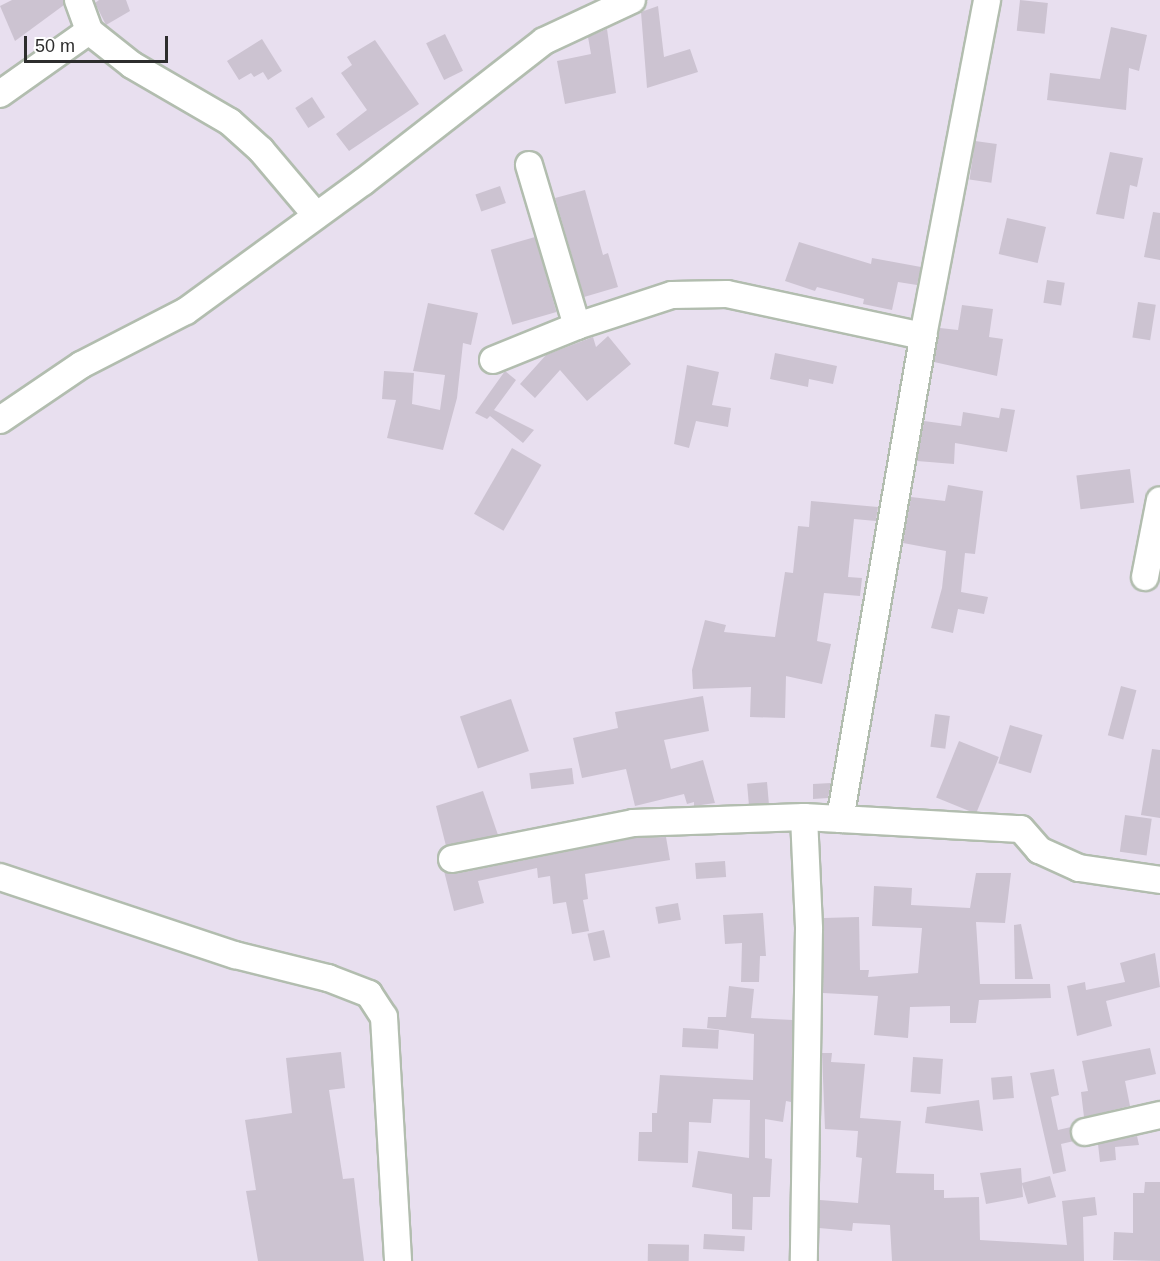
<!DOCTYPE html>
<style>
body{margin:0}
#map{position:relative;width:1160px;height:1261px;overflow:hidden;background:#e8dfef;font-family:Arial,sans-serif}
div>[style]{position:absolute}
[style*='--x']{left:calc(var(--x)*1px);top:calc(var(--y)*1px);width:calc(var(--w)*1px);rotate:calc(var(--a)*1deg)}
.building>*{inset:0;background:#ccc3d1;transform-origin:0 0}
.roads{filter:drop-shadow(2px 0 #b2bdaf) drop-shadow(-2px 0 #b2bdaf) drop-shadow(0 2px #b2bdaf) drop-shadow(0 -2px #b2bdaf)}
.minor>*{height:26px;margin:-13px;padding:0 13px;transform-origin:13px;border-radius:13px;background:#fff}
span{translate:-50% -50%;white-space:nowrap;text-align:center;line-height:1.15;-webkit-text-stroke:4.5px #fff;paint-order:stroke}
.scale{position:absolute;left:24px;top:36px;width:144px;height:27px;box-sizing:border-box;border:3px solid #2d2d2d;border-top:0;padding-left:8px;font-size:18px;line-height:21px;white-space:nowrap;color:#2d2d2d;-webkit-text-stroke:4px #fff;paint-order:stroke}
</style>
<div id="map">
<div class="building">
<div style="clip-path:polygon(12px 0,63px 0,64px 5px,15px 41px,0 6px)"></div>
<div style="clip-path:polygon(99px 0,126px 0,130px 11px,106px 25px,95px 3px)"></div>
<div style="left:1020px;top:0;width:28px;height:31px;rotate:6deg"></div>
<div style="clip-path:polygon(658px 6px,664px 57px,690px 49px,698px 72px,647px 88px,641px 12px)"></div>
<div style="clip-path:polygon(1111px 27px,1147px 35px,1139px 71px,1129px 68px,1126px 110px,1047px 100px,1050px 73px,1100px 79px)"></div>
<div style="clip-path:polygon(607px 29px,616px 93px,565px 104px,557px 61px,591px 54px,588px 37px)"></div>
<div style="left:445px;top:34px;width:41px;height:21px;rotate:64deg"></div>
<div style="clip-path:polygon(262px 39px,282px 71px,268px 80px,263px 72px,254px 77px,251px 73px,239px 80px,227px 61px)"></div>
<div style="clip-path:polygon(375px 40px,419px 104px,349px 151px,336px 134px,367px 110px,341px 73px,352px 65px,347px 57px)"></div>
<div style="left:312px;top:97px;width:24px;height:20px;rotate:57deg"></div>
<div style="left:975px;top:141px;width:22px;height:39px;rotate:8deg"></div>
<div style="clip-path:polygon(1110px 152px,1143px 158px,1137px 187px,1130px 185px,1124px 219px,1096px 214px)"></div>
<div style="left:500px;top:186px;width:18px;height:26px;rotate:71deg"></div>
<div style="clip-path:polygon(585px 190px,603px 255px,608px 253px,618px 287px,584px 297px,555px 198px)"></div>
<div style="clip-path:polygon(1153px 212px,1160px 213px,1160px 260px,1144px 257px)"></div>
<div style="left:1007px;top:218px;width:40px;height:37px;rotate:13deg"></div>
<div style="left:535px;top:237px;width:78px;height:46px;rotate:74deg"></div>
<div style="clip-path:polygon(799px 242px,871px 264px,872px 258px,921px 267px,917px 285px,898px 282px,892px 310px,863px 304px,864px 299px,817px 287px,815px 291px,785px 281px)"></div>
<div style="left:1047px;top:280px;width:18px;height:23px;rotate:9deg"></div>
<div style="left:1138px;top:302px;width:18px;height:36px;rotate:9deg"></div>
<div style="clip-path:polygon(428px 303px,478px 313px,471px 345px,463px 343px,457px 398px,443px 450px,387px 438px,396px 400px,382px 399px,384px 371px,414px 373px,412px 404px,440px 410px,445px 375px,413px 371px)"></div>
<div style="clip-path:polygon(962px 305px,993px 309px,989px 337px,1003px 339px,997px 376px,934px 362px,940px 328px,958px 330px)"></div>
<div style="clip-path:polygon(608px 336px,631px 364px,587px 401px,560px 370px,535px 398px,520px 384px,546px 355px,593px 337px,596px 347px)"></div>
<div style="clip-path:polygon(775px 353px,837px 366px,833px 384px,809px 379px,808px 387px,770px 379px)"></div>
<div style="clip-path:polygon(687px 365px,719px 372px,712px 405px,731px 408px,728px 427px,696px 421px,689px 448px,674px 444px)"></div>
<div style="clip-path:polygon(505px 371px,516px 380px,494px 410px,534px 430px,523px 443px,490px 416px,487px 419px,475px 413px)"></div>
<div style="clip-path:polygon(1001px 408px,1015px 410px,1007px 452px,955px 443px,954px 464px,917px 461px,924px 421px,961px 426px,963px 412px,999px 418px)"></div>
<div style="left:512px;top:448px;width:34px;height:76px;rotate:30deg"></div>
<div style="left:1130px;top:469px;width:34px;height:54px;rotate:83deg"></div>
<div style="clip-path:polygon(948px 485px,983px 491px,975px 554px,965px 553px,961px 592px,988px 597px,984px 614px,958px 609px,953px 633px,931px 628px,942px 588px,946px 551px,903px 543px,911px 497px,945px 501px)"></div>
<div style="clip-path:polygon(811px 501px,878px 507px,876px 521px,854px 519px,848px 577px,862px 578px,860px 596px,824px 593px,817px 641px,831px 644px,822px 684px,786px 676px,785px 718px,750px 717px,751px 687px,693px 689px,692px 670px,705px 620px,726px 625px,724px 632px,775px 637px,785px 572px,793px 573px,798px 526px,809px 527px)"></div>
<div style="left:1121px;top:686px;width:16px;height:51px;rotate:15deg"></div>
<div style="clip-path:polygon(703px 696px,709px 731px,664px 740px,671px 769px,703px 760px,715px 803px,694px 806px,694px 802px,687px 804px,684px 794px,635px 806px,626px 769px,582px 778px,573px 738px,618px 728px,615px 712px)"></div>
<div style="left:511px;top:699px;width:55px;height:54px;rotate:71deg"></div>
<div style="left:935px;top:714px;width:15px;height:33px;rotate:8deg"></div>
<div style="left:1010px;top:725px;width:34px;height:40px;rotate:17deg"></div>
<div style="left:959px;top:741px;width:43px;height:61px;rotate:22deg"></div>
<div style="clip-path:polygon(1152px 749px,1160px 750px,1160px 818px,1141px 815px)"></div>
<div style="left:572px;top:768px;width:16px;height:43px;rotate:83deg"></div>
<div style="left:767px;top:782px;width:21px;height:20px;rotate:85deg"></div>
<div style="clip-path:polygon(831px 783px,828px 798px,813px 799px,813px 784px)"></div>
<div style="clip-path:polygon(483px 791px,498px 835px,446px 846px,436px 806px)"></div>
<div style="left:1125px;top:815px;width:27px;height:37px;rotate:8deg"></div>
<div style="clip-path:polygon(666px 837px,670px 860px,585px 874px,588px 899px,583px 900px,589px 931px,572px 934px,566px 902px,553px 904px,550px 876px,538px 878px,537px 868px,478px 881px,484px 903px,454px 911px,444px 871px,455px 874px,635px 838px)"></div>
<div style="left:725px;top:861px;width:16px;height:30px;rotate:86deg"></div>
<div style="clip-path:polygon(976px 873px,1011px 873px,1005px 923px,976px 922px,980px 984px,1050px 984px,1051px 998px,979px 1000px,976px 1023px,950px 1023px,950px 1006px,910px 1007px,908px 1038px,874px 1035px,878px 996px,823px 993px,824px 918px,859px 917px,860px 970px,869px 970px,868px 977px,918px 973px,922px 928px,872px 926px,874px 886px,912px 888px,911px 905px,970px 908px)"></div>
<div style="left:678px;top:903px;width:17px;height:23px;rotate:80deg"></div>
<div style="clip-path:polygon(763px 913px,766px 956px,760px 956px,759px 982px,741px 982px,742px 943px,725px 944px,723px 915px)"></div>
<div style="clip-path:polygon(1021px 924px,1033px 979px,1015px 979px,1014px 925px)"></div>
<div style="left:604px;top:930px;width:28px;height:17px;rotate:77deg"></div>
<div style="clip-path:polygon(1155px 953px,1160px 987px,1106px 1001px,1112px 1026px,1077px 1036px,1067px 986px,1085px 982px,1086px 990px,1125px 982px,1120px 963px)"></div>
<div style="clip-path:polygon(729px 986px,754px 989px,751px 1018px,793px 1020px,791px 1102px,786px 1101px,783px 1122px,765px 1119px,765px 1158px,772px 1159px,770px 1197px,753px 1197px,752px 1230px,732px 1229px,732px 1194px,692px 1187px,698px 1151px,749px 1158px,750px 1100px,713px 1099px,711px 1123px,689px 1122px,688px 1163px,638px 1161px,639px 1132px,652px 1132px,652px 1113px,657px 1113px,660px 1075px,753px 1080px,754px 1034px,707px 1028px,708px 1017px,726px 1017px)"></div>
<div style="left:683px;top:1028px;width:36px;height:19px;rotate:3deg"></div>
<div style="clip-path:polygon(1150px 1048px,1156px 1074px,1125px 1081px,1130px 1106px,1084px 1117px,1081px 1092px,1088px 1091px,1082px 1061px)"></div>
<div style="clip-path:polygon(341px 1052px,345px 1088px,329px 1090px,343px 1179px,354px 1178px,364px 1261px,258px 1261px,246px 1191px,256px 1190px,245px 1120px,292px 1113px,286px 1058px)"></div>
<div style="clip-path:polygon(822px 1053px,832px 1053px,831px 1062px,865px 1064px,860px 1118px,901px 1121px,896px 1173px,934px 1174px,934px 1190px,944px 1190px,944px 1198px,979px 1197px,980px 1240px,1067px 1245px,1062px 1201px,1095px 1197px,1097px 1215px,1083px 1217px,1084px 1261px,892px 1261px,890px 1225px,853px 1223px,852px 1231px,819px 1228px,820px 1200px,858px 1203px,862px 1158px,856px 1157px,858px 1131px,825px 1129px)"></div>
<div style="left:913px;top:1057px;width:30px;height:35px;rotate:4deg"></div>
<div style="clip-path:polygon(1054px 1069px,1059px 1095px,1051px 1097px,1058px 1130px,1071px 1127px,1074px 1141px,1061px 1144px,1066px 1171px,1053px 1174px,1030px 1073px)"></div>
<div style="left:1012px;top:1076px;width:22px;height:21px;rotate:85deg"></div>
<div style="clip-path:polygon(979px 1100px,983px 1131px,925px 1123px,927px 1107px)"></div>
<div style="clip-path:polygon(1137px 1136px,1139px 1145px,1115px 1147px,1116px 1160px,1100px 1162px,1098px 1144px)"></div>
<div style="clip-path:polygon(1021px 1168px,1022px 1183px,1050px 1176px,1056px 1197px,1028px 1204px,1022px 1184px,1023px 1197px,986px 1204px,980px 1173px)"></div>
<div style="clip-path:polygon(1145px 1182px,1160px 1182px,1160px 1261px,1113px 1260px,1114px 1232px,1133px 1233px,1133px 1193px,1144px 1193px)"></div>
<div style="left:704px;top:1234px;width:41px;height:15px;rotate:3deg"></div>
<div style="left:648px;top:1244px;width:41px;height:17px;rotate:1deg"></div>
</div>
<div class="roads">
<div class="minor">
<div style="--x:78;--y:0;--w:33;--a:70"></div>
<div style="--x:89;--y:31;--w:55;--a:38.3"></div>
<div style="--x:132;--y:65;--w:113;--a:30.2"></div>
<div style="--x:230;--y:122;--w:42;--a:42.1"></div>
<div style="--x:261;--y:150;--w:85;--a:49.8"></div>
<div style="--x:0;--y:94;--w:109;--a:-35.3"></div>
<div style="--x:529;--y:165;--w:168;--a:73.4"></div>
<div style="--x:493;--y:360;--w:91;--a:-22"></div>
<div style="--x:577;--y:326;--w:100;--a:-18.1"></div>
<div style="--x:672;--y:295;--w:55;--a:-1"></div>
<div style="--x:727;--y:294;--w:200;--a:12.1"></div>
<div style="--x:0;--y:420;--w:98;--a:-34.2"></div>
<div style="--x:81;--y:365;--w:118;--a:-27.2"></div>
<div style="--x:186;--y:311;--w:219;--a:-36.1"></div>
<div style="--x:363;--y:182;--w:229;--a:-37.9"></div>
<div style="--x:544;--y:41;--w:97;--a:-25"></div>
<div style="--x:1145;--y:577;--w:78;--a:-79"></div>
<div style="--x:804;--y:817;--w:112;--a:87.4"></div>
<div style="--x:809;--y:929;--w:332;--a:90.9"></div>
<div style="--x:840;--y:819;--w:490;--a:-80.2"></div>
<div style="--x:923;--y:336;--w:342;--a:-79.2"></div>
<div style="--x:452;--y:859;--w:185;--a:-11.2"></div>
<div style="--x:633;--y:823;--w:171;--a:-2"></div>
<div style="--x:804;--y:817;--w:217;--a:3.2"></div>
<div style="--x:1021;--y:829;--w:28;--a:49"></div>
<div style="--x:1039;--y:850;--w:44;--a:24.2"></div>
<div style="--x:1079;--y:868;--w:82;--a:8.4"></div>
<div style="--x:0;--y:877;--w:248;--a:18.4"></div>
<div style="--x:235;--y:955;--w:96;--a:13.9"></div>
<div style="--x:328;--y:978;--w:44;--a:21.3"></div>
<div style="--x:369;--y:994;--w:27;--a:57"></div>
<div style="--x:384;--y:1017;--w:244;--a:86.7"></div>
<div style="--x:1085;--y:1132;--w:77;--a:-12.8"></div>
</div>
</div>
<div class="scale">50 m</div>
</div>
